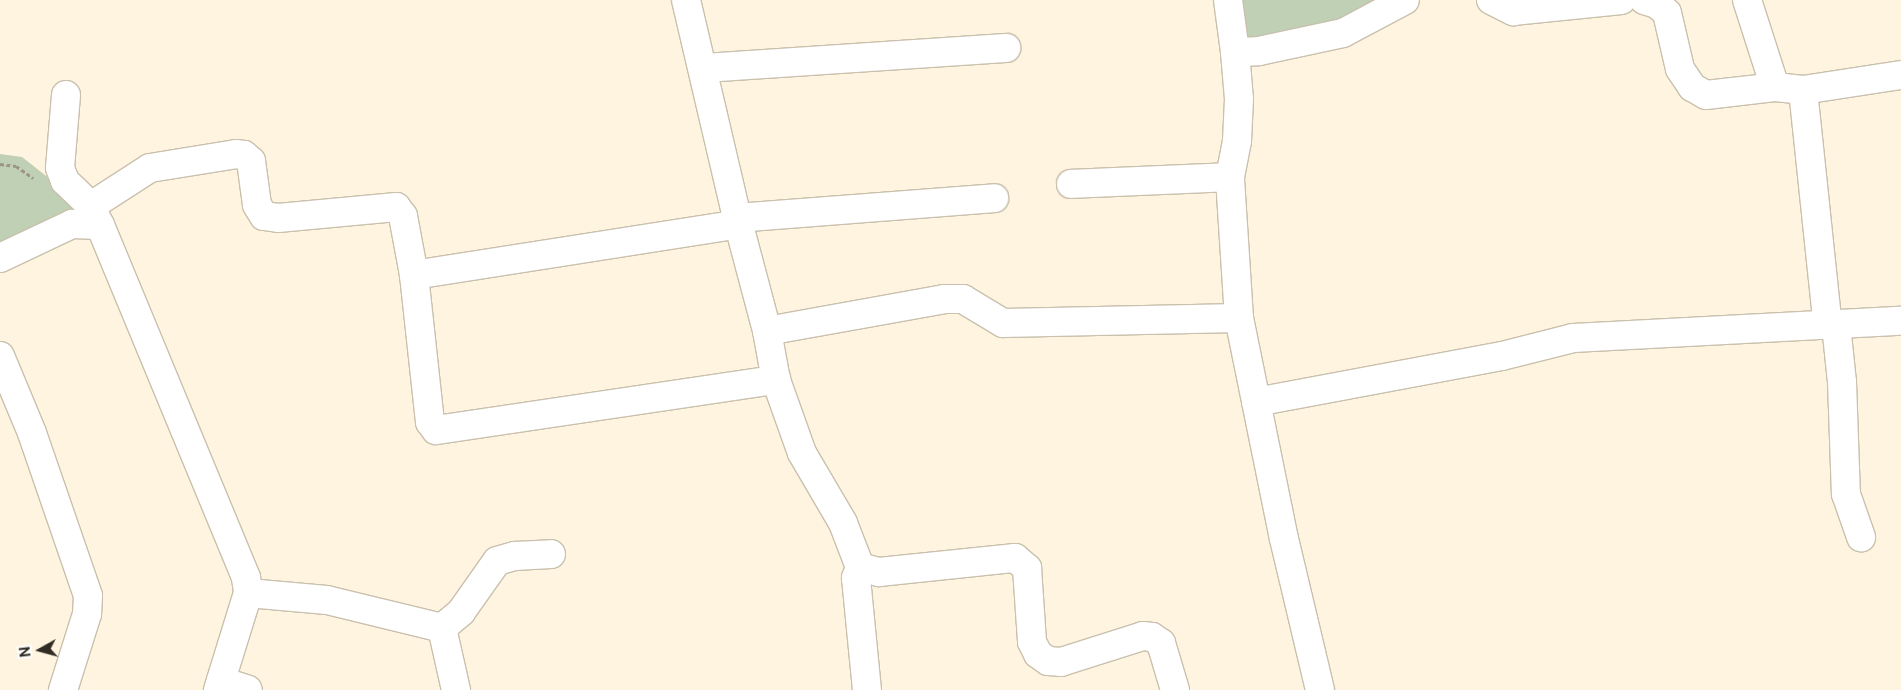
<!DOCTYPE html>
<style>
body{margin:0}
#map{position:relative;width:1901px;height:690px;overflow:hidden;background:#fef4e0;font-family:"Public Sans",sans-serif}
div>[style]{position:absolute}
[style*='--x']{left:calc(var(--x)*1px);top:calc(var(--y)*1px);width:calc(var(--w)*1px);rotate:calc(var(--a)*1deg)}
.green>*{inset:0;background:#bfd0b4}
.path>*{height:3px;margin-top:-1.5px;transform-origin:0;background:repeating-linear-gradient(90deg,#9d9688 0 4px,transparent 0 6.5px)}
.roads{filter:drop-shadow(1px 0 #c9c0ad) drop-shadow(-1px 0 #c9c0ad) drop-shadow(0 1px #c9c0ad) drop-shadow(0 -1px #c9c0ad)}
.street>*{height:28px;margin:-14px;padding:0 14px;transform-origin:14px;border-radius:14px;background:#fff}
span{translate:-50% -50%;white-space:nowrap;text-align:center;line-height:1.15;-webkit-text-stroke:4.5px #fff;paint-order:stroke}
.north{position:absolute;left:15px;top:625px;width:50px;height:50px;-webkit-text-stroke:4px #fff;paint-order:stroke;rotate:263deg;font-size:14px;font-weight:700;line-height:20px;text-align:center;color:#302c25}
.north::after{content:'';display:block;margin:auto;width:18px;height:22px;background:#302c25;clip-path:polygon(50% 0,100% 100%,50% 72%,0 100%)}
</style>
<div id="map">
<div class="green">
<div style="clip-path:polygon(1238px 0,1384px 0,1351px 19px,1245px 41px)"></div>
<div style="clip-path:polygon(0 154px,22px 157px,55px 183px,74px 211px,0 245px)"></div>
</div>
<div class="path">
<div style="--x:0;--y:164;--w:16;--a:7"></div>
<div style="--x:16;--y:166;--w:21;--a:35"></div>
</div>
<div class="roads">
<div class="street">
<div style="--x:686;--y:0;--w:224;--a:76.8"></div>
<div style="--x:737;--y:218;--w:117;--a:75.1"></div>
<div style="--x:767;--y:331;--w:50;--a:79.6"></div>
<div style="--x:776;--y:380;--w:77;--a:70.4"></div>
<div style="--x:802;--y:453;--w:81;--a:59.6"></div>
<div style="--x:843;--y:523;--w:47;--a:68.9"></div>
<div style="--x:860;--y:567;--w:20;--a:15"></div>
<div style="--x:879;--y:572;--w:137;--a:-5.9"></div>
<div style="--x:1015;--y:558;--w:16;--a:40"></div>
<div style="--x:1027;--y:568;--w:74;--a:86.1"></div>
<div style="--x:1032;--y:642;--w:13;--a:63"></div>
<div style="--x:1038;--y:654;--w:12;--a:35"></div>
<div style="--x:1048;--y:661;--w:13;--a:4"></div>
<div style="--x:1061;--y:662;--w:86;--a:-17.6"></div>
<div style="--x:1143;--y:636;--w:9;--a:6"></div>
<div style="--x:1152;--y:637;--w:11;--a:34"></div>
<div style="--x:1161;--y:643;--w:49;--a:73.4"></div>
<div style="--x:1228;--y:0;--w:52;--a:82.3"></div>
<div style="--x:1491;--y:0;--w:25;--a:27"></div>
<div style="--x:1513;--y:11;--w:109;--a:-5.8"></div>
<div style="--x:1644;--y:0;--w:14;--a:17"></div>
<div style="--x:1657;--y:4;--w:13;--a:42"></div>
<div style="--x:1667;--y:13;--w:57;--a:76.9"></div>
<div style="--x:1680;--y:69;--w:22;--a:56"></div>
<div style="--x:1692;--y:87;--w:16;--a:30"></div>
<div style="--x:1706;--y:95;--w:69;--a:-6.6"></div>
<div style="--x:1775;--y:87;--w:28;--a:6"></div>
<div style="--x:1803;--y:90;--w:99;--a:-8.7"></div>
<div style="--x:1747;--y:0;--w:91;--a:72.2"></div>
<div style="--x:703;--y:68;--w:304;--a:-3.8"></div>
<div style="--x:1803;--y:90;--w:237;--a:84"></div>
<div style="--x:66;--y:95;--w:73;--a:94.7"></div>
<div style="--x:60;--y:168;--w:14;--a:69"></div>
<div style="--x:65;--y:181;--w:36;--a:44"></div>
<div style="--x:91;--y:206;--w:17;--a:66"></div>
<div style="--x:1071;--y:184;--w:159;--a:-2.5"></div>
<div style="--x:91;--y:206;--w:70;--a:-32.8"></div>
<div style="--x:150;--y:168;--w:87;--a:-9.2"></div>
<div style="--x:236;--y:154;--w:8;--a:7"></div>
<div style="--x:244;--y:155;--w:9;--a:41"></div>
<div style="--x:251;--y:161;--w:44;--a:82.2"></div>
<div style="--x:257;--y:205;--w:13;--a:58"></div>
<div style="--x:264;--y:216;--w:14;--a:8"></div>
<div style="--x:278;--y:218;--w:119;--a:-5.3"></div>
<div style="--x:396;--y:207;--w:11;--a:52"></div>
<div style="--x:403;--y:216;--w:60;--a:79.4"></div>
<div style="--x:414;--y:275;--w:148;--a:83.8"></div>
<div style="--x:430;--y:422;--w:10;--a:53"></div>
<div style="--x:436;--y:430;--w:344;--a:-8.4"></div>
<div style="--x:737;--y:218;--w:258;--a:-4.4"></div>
<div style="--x:0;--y:258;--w:80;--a:-25.3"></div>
<div style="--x:72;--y:224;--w:28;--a:2"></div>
<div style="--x:100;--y:225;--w:382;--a:67.5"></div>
<div style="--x:246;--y:578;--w:15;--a:82"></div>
<div style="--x:248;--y:593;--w:102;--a:107.2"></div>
<div style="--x:414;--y:275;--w:328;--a:-8.9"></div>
<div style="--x:1836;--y:325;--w:57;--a:84"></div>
<div style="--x:1842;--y:382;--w:112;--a:88"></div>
<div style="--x:1846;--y:494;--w:46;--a:70.8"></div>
<div style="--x:767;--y:331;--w:180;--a:-10.2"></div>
<div style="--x:944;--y:299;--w:19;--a:0"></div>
<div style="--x:963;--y:299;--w:47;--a:31"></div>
<div style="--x:1003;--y:323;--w:236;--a:-1.2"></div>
<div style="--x:0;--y:356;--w:83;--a:67.4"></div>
<div style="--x:32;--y:433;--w:172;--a:71"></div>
<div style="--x:88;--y:596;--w:18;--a:93"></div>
<div style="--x:87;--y:614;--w:80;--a:107.5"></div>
<div style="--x:1256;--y:402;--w:250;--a:-10.6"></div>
<div style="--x:1502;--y:356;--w:73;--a:-14.2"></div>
<div style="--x:1573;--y:338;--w:328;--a:-3"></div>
<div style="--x:860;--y:567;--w:12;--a:110"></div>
<div style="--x:856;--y:578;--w:113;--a:84.4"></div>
<div style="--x:248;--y:593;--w:79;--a:5.1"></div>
<div style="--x:327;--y:600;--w:118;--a:13.7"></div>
<div style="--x:442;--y:628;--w:64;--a:77.3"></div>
<div style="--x:442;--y:628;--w:25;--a:-40"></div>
<div style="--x:461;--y:612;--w:62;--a:-54.8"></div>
<div style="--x:497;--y:561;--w:19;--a:-16"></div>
<div style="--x:515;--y:556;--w:36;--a:-3"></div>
<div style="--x:221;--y:681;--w:28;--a:18"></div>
<div style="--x:1320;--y:690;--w:155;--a:-103.4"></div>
<div style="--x:1284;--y:539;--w:226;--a:-101.5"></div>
<div style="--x:1239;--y:318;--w:141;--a:-93.7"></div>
<div style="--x:1230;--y:177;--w:37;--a:-79"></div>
<div style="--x:1237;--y:141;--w:42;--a:-87.3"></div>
<div style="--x:1239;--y:99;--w:47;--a:-94.9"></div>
<div style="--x:1235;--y:52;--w:24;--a:-2"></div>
<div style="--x:1259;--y:51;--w:86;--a:-12.1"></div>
<div style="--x:1343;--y:33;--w:70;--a:-28"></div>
</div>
</div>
<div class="north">N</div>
</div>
